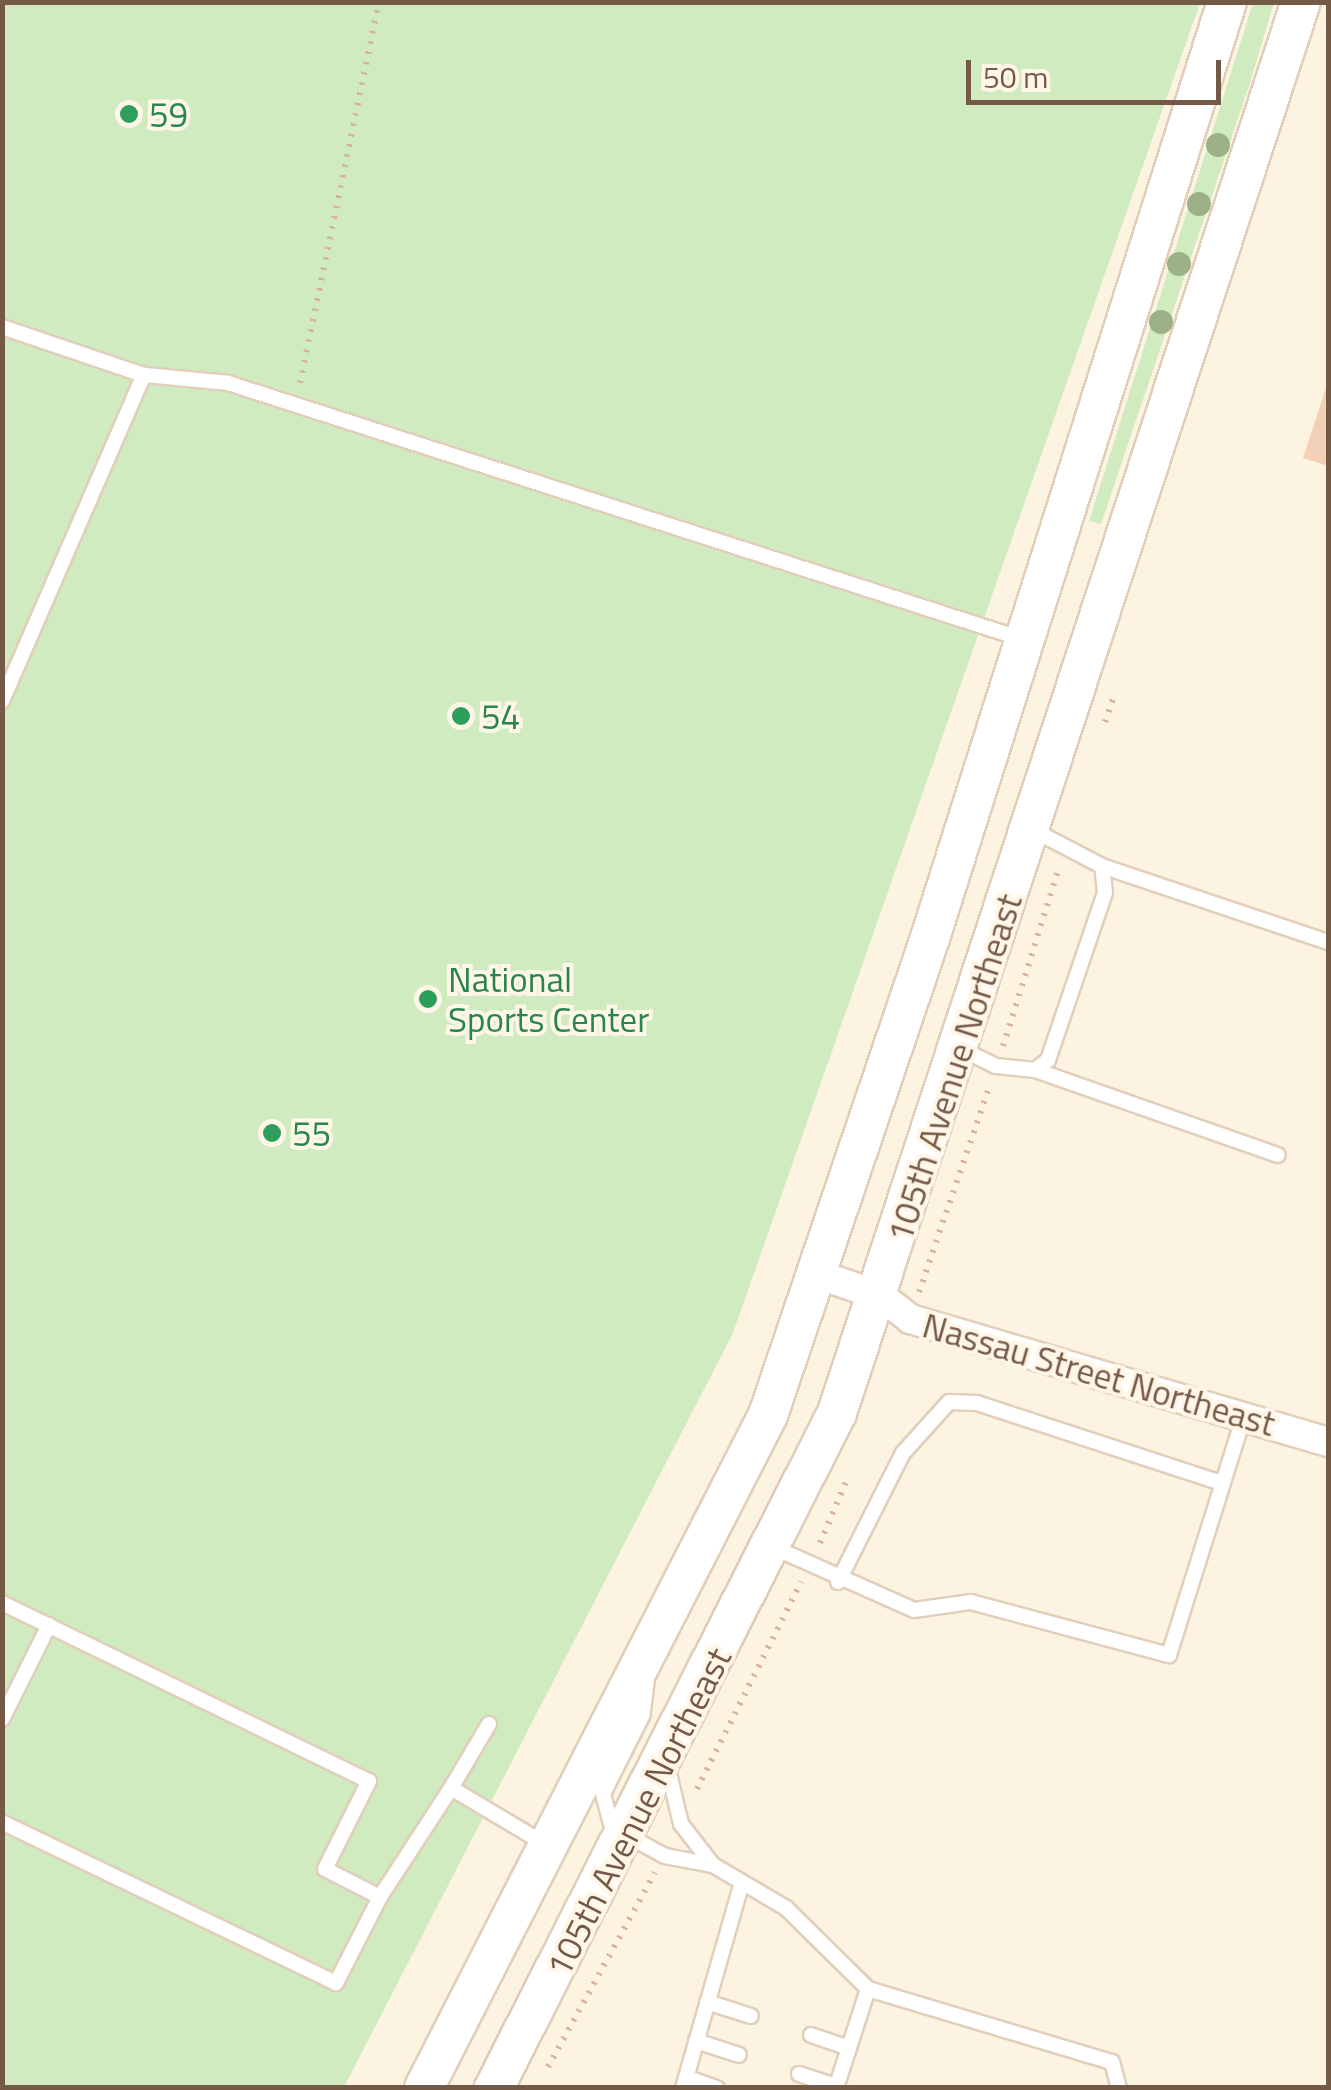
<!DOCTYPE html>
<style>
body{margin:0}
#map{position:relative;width:1331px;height:2090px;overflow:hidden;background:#fdf3e1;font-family:"Titillium Web",sans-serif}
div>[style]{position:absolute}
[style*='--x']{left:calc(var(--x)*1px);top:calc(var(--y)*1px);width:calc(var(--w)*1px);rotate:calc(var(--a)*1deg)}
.green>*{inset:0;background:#cfebbf}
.building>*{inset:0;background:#f3d1b7}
.path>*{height:6px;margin-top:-3px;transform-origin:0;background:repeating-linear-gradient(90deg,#d8b49b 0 2.5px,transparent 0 10.5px)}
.roads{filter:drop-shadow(2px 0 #e1cfbc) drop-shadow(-2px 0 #e1cfbc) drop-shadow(0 2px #e1cfbc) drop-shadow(0 -2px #e1cfbc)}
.lane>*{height:14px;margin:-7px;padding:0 7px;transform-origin:7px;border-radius:7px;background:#fff}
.street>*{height:28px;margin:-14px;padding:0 14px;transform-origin:14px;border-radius:14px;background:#fff}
.secondary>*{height:38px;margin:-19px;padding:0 19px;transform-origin:19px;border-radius:19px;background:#fff}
.trees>*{width:24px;height:24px;margin:-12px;border-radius:50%;background:#9db188}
.dots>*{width:28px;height:28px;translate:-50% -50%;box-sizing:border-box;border:5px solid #fff6e8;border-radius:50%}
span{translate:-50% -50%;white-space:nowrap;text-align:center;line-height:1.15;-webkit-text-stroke:8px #fff6e8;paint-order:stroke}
.leisure-label{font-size:35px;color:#27864d}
.left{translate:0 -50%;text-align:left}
.street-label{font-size:35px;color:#755947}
.frame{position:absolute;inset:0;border:5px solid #755947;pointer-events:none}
.scale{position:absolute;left:966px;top:60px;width:255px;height:45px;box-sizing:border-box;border:5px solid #755947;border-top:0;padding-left:12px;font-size:30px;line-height:35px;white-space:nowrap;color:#755947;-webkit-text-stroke:8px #fff6e8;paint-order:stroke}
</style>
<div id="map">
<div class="green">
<div style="clip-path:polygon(3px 3px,1200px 3px,733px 1333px,344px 2087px,3px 2088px)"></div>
<div style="clip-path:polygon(1253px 3px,1274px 3px,1249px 86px,1101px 524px,1089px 521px)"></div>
</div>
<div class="building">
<div style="clip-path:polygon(1328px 382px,1328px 466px,1303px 458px)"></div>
</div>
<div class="path">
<div style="--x:300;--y:383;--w:389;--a:-78.3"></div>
<div style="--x:1105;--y:722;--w:28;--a:-71"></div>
<div style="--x:1003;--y:1046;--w:188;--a:-72.6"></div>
<div style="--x:919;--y:1292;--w:217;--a:-71.1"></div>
<div style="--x:820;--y:1543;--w:72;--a:-67"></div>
<div style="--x:697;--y:1789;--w:232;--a:-63.3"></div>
<div style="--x:548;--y:2067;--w:222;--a:-61.2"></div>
</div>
<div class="roads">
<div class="lane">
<div style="--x:2;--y:327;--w:150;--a:18.7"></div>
<div style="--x:2;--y:701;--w:356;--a:-66.5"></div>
<div style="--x:144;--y:375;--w:84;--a:5.4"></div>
<div style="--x:228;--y:383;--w:834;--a:17.87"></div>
<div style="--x:1102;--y:866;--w:238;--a:18.6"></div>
<div style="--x:961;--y:1049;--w:39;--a:26"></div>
<div style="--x:996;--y:1066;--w:39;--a:6"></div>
<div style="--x:1035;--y:1070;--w:16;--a:-38"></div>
<div style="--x:1048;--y:1060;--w:176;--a:-71.2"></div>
<div style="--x:1105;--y:893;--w:27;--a:-96"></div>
<div style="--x:1102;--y:866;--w:80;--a:-152.5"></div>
<div style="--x:1035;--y:1070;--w:257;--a:19.3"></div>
<div style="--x:775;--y:1548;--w:152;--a:24"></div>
<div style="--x:914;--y:1610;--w:58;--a:-8"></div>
<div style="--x:971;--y:1602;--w:205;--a:15"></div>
<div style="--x:1169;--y:1655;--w:251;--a:-72.6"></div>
<div style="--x:838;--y:1582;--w:144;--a:-63.3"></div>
<div style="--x:903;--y:1453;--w:69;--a:-48"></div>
<div style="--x:949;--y:1402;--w:28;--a:2"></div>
<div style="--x:977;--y:1403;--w:258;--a:18.1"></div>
<div style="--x:2;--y:1603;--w:408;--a:25.9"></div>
<div style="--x:369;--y:1781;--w:98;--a:116.6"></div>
<div style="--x:325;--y:1869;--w:62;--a:27"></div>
<div style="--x:380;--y:1897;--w:97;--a:117.1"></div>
<div style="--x:336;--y:1983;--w:371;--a:-154.3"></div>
<div style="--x:647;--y:1679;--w:35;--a:97"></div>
<div style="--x:643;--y:1714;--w:89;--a:116.6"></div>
<div style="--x:603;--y:1794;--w:34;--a:75"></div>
<div style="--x:612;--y:1827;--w:60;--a:28.7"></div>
<div style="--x:665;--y:1856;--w:49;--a:10.6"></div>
<div style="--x:713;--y:1865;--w:85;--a:30.5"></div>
<div style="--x:786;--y:1908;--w:115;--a:44.6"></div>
<div style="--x:2;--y:1719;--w:105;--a:-63.4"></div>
<div style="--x:489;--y:1724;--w:74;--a:120.7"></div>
<div style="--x:451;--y:1788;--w:109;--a:30.8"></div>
<div style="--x:668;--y:1769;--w:57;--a:76.7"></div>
<div style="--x:681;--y:1824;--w:52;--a:52"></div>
<div style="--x:380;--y:1897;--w:130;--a:-56.9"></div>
<div style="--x:707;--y:2002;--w:46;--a:17.7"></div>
<div style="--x:811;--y:2035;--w:40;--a:18.9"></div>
<div style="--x:696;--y:2041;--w:45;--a:18"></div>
<div style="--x:799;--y:2074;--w:39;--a:18"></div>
<div style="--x:686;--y:2077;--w:33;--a:20"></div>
<div style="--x:683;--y:2088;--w:214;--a:-74"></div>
<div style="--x:836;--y:2088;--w:104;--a:-72.1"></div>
<div style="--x:868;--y:1989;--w:255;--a:16.7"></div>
<div style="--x:1112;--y:2062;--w:27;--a:75"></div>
</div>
<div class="street">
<div style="--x:819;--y:1275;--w:65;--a:18.7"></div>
<div style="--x:881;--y:1296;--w:37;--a:38"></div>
<div style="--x:910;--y:1319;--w:436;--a:16.4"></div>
</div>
<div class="secondary">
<div style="--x:424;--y:2088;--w:756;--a:-62.93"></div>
<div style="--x:768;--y:1415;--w:504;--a:-71.24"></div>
<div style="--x:930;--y:938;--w:982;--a:-72.4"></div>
<div style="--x:494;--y:2088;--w:757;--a:-63.06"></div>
<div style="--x:837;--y:1413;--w:1485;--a:-71.8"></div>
</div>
</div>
<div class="trees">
<div style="left:1218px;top:145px"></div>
<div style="left:1199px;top:204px"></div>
<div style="left:1179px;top:264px"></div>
<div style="left:1161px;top:322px"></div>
</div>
<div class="dots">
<div style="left:129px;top:114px;background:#2e9e5b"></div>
<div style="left:461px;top:716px;background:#2e9e5b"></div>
<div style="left:428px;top:999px;background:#2e9e5b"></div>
<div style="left:272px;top:1133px;background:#2e9e5b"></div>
</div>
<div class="leisure-label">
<span class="left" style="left:149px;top:114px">59</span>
<span class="left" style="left:481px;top:716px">54</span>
<span class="left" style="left:448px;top:999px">National<br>Sports Center</span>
<span class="left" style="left:292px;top:1133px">55</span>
</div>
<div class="street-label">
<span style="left:954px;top:1068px;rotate:-72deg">105th Avenue Northeast</span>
<span style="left:1099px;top:1374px;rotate:16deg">Nassau Street Northeast</span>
<span style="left:638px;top:1812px;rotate:-63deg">105th Avenue Northeast</span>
</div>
<div class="frame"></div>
<div class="scale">50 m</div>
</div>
